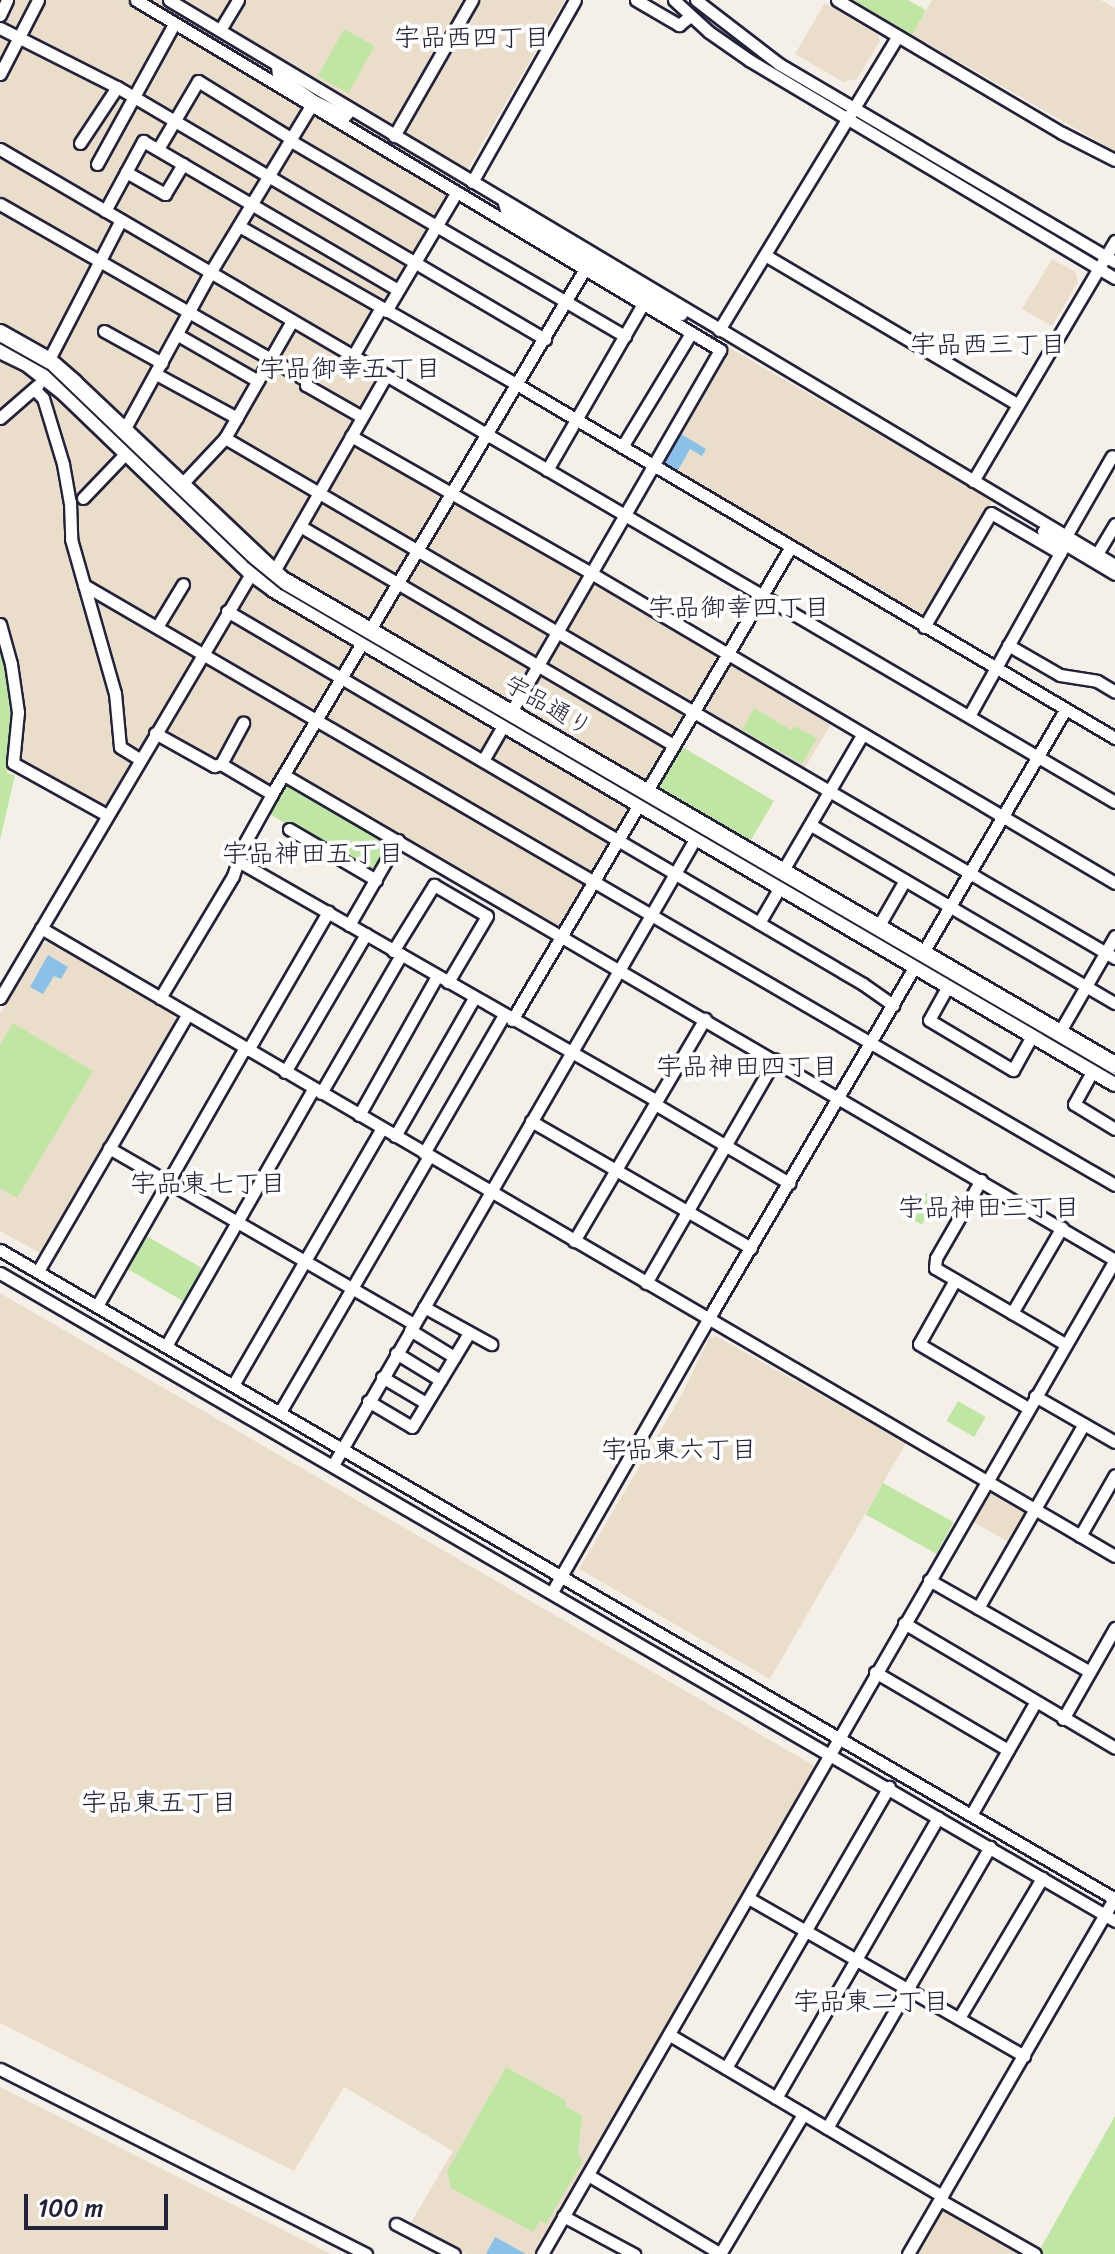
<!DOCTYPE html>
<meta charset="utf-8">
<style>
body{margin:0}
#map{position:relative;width:1115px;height:2254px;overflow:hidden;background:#f5f0e7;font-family:Sriracha,"Klee One",sans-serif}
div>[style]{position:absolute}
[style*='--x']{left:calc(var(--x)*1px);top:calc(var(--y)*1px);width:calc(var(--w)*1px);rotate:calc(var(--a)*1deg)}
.built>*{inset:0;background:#eadeca;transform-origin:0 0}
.green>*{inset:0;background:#bfe7a3;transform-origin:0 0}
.water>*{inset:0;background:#8ac1e8}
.roads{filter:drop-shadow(2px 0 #22223b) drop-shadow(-2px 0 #22223b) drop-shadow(0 2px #22223b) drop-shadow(0 -2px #22223b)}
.minor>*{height:11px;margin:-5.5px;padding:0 5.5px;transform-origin:5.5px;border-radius:5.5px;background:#fff}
.highway>*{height:16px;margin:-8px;padding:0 8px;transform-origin:8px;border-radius:8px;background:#fff}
.tram>*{height:2px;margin:-1px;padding:0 1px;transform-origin:1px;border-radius:1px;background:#22223b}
span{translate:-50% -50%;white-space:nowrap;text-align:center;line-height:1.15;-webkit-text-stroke:8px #fff;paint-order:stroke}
.street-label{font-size:24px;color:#22223b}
.neighbourhood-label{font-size:26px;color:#22223b}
.scale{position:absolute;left:24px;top:2194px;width:144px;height:36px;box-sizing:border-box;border:4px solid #22223b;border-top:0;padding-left:10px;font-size:24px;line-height:28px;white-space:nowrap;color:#22223b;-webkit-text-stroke:6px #fff;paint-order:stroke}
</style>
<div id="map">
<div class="built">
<div style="clip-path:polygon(0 0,565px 0,387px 310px,380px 310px,352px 357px,386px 377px,353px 437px,722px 656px,561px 932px,284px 776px,272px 793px,156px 733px,107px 816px,13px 762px,0 627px)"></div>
<div style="clip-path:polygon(932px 0,1101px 0,1115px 8px,1115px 151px,912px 35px)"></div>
<div style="clip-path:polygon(825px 3px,878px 35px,880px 41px,857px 79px,843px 82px,795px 54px)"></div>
<div style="clip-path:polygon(1052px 259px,1076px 272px,1078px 282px,1052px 326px,1022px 309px)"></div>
<div style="left:728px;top:347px;width:306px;height:140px;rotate:30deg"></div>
<div style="clip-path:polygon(732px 662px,833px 721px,804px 769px,704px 712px,703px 707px,727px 664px)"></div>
<div style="clip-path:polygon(50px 941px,170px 1011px,177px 1021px,40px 1253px,0 1231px,0 1014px,41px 945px)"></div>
<div style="clip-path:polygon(0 1293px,813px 1765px,814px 1771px,536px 2254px,467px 2254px,410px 2224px,453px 2151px,344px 2087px,294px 2171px,0 2023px)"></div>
<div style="clip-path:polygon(716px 1336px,906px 1443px,770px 1679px,579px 1569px,681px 1396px,709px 1338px)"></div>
<div style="left:988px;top:1491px;width:48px;height:34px;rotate:30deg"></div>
<div style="clip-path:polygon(0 2087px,331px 2254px,0 2254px)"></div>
<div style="clip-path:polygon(943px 2206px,1025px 2254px,915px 2254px)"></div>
</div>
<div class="green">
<div style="clip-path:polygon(853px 0,908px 0,926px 10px,912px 35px)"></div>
<div style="left:344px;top:29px;width:35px;height:54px;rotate:29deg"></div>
<div style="clip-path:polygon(0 639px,10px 680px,14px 722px,7px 773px,15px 775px,0 840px)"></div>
<div style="clip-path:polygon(754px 708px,791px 730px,794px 726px,817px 738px,802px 764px,742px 730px)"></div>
<div style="clip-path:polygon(679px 745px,774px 801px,749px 843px,658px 790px,656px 785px)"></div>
<div style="clip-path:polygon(290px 782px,390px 840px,391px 845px,377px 869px,369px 872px,266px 812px,284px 783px)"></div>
<div style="clip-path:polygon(13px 1023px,93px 1071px,17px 1198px,0 1188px,0 1045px)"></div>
<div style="left:926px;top:1193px;width:11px;height:30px;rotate:27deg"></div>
<div style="left:143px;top:1234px;width:73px;height:38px;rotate:30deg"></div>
<div style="left:958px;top:1401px;width:32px;height:23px;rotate:30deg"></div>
<div style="left:883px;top:1483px;width:81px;height:36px;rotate:29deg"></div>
<div style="clip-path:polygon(506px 2067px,566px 2101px,566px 2106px,582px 2116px,578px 2154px,583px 2161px,546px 2224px,540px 2221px,533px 2232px,451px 2188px,447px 2171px)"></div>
<div style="clip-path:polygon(1115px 2116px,1115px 2254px,1043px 2254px,1039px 2251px)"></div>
</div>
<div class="water">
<div style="clip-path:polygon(681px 434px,706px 449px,702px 456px,690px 449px,677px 472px,663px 465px)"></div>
<div style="clip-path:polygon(48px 955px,68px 967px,61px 979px,54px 976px,43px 994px,30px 987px)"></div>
<div style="clip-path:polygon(495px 2237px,526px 2254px,486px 2254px)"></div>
</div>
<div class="roads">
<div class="minor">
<div style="--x:136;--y:0;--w:681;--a:30.93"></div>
<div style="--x:720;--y:350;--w:474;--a:120"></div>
<div style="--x:169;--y:0;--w:1102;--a:30.85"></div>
<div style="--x:636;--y:0;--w:50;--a:30.2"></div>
<div style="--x:679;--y:25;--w:14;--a:-39"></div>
<div style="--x:674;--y:0;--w:47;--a:42.4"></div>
<div style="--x:709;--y:32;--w:49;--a:35"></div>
<div style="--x:749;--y:60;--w:426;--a:30.8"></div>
<div style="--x:696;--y:0;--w:105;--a:37.6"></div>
<div style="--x:779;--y:64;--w:390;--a:30.5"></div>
<div style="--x:837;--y:0;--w:261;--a:30.6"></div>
<div style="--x:1062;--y:133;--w:59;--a:27"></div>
<div style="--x:0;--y:15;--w:17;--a:-65"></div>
<div style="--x:0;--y:28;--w:131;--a:26.8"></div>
<div style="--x:117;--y:87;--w:497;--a:30.5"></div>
<div style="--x:220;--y:30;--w:35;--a:-59"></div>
<div style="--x:277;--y:65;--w:11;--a:85"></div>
<div style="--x:278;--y:76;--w:44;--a:34.8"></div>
<div style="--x:314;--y:101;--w:34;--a:26"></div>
<div style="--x:345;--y:116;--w:9;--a:-49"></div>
<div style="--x:0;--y:74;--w:83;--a:-62.8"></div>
<div style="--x:394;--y:136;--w:157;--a:-60.2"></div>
<div style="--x:291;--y:141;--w:387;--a:30.3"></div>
<div style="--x:80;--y:143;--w:67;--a:-56.5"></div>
<div style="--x:0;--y:149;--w:1292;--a:30.36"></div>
<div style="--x:158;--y:149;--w:79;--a:-59.5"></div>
<div style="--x:198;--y:81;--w:110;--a:31.7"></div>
<div style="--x:97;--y:164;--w:160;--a:-61.2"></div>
<div style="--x:126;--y:172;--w:45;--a:29.4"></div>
<div style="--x:165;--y:194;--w:35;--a:-59"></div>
<div style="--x:472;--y:182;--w:209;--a:-60.5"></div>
<div style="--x:503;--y:200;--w:10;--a:73"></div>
<div style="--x:506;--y:210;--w:98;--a:32.1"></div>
<div style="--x:589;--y:262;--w:106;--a:29.5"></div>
<div style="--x:0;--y:204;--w:312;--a:29.8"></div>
<div style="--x:271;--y:359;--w:41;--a:31"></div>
<div style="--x:306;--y:380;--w:5;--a:90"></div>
<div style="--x:306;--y:385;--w:64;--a:29.7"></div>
<div style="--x:105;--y:211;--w:80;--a:-61.5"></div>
<div style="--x:143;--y:141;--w:295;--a:30.3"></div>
<div style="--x:239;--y:226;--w:321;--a:29.7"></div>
<div style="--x:518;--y:385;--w:694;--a:30.6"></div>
<div style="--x:765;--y:255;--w:293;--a:30.6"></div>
<div style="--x:386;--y:311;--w:137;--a:-59.3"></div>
<div style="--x:719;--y:330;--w:344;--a:-58.7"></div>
<div style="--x:104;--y:331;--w:66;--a:28.9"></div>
<div style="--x:178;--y:335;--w:92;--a:29.9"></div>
<div style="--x:353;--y:356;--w:54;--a:-60.1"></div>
<div style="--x:46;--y:365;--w:163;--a:-62.7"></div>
<div style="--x:156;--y:374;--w:92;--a:28.5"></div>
<div style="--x:35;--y:390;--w:11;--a:45"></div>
<div style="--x:43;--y:398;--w:69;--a:73.1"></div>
<div style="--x:63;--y:464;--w:39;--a:80"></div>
<div style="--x:70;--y:502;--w:37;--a:88"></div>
<div style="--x:71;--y:539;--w:160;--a:74.1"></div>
<div style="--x:115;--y:693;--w:54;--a:84.7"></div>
<div style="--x:120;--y:747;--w:22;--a:32"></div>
<div style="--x:0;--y:418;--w:50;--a:-41"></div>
<div style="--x:124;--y:430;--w:179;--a:-61.3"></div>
<div style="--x:210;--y:273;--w:200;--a:-58.9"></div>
<div style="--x:351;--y:436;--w:276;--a:29.7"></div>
<div style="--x:591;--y:573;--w:609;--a:30.61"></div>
<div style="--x:225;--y:438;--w:1031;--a:30.3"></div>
<div style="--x:622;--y:447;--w:133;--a:-58.8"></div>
<div style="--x:547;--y:470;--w:192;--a:-60"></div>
<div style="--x:973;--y:481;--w:279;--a:-59.4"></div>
<div style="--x:178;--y:488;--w:69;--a:-46.8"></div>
<div style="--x:225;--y:438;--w:135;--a:-60.2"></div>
<div style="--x:83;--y:498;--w:64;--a:-46.3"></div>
<div style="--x:300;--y:526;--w:433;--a:30.4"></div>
<div style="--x:1043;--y:531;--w:84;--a:30.8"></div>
<div style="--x:1066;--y:536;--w:92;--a:-60.1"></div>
<div style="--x:1097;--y:554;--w:35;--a:-59"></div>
<div style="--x:273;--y:573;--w:227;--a:-60.2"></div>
<div style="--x:84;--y:585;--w:1193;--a:30.2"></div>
<div style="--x:227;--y:611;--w:737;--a:30.39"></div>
<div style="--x:863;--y:984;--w:37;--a:35"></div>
<div style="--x:0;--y:624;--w:41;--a:74.6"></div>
<div style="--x:11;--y:664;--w:49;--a:81.7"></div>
<div style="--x:18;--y:712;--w:51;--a:95.6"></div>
<div style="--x:13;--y:763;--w:107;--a:29"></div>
<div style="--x:157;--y:627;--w:50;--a:-58.8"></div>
<div style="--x:924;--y:627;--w:132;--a:-59.6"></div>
<div style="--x:991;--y:513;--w:80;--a:30.1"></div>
<div style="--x:1008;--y:645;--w:60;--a:30"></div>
<div style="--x:1060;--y:675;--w:37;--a:9"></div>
<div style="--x:1097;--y:681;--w:21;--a:31"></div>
<div style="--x:969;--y:716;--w:197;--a:-60.8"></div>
<div style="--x:155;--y:733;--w:68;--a:29.2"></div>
<div style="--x:214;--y:766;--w:7;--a:-16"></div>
<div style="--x:221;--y:764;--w:59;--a:30.5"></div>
<div style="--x:221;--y:764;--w:47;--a:-61.8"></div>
<div style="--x:284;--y:775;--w:962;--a:30.27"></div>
<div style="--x:811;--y:825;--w:352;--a:30.4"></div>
<div style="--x:289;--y:829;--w:101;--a:30.4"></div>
<div style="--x:238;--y:861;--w:483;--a:29.8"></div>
<div style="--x:782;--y:872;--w:159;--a:-59.7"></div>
<div style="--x:759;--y:923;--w:42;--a:-59.7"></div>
<div style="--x:349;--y:925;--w:98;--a:-60"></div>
<div style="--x:878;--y:927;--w:54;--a:-60.1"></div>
<div style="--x:41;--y:928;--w:1244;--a:30.32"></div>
<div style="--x:393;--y:951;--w:78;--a:-58.2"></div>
<div style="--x:434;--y:885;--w:61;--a:30.3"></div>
<div style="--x:487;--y:916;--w:77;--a:120.6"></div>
<div style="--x:949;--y:984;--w:41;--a:119.1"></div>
<div style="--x:929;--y:1020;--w:98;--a:30.8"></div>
<div style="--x:1013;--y:1070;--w:41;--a:-60.9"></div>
<div style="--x:0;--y:998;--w:499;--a:-59.4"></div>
<div style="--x:160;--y:998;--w:142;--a:-59.1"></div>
<div style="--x:233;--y:876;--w:29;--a:-72"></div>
<div style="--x:242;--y:848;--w:62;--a:-60.9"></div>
<div style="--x:272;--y:794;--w:619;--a:-59.21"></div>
<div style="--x:512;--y:1020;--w:548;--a:-59.5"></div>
<div style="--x:1059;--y:1033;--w:112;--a:-60"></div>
<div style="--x:248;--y:1050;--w:160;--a:-59.9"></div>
<div style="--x:1093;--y:1070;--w:39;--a:119"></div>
<div style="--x:1074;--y:1104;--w:48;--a:31.4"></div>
<div style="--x:285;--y:1072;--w:160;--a:-59.6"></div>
<div style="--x:321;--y:1093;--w:160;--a:-59.9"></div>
<div style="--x:655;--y:1104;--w:156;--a:30.5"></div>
<div style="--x:359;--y:1115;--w:159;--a:-60.7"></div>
<div style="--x:531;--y:1121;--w:254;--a:30"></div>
<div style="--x:395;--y:1136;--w:159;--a:-60.2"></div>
<div style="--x:109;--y:1148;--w:352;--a:30"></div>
<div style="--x:424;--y:1153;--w:160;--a:-59.9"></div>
<div style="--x:981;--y:1180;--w:90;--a:120"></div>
<div style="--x:936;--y:1258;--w:10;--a:96"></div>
<div style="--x:935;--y:1268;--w:151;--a:30.3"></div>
<div style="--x:574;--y:1241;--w:258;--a:-59.5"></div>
<div style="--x:0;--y:1250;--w:1290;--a:30.2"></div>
<div style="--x:38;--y:1271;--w:296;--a:-59.8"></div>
<div style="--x:0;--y:1273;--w:1290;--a:30.16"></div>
<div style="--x:955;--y:1280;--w:73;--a:119.4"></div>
<div style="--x:919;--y:1344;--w:126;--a:30.4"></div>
<div style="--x:646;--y:1283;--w:258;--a:-60"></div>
<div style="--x:97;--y:1306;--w:297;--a:-60.2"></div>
<div style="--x:424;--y:1307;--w:77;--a:28.9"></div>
<div style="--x:1012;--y:1313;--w:99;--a:-59.8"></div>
<div style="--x:410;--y:1330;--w:52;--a:31.5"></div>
<div style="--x:166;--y:1346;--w:297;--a:-60.2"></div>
<div style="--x:396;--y:1353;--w:52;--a:31.5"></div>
<div style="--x:382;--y:1377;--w:51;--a:30.6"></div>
<div style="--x:233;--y:1385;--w:297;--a:-59.9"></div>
<div style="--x:1035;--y:1396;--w:92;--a:29.9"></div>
<div style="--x:368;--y:1401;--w:51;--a:30.6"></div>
<div style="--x:412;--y:1427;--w:110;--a:-58.8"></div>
<div style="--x:280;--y:1412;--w:296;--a:-59.8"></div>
<div style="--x:333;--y:1465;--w:731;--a:-59.96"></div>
<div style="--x:1080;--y:1536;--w:70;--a:-60.2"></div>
<div style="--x:929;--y:1580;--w:185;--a:29.7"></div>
<div style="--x:552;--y:1592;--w:326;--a:-60.2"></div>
<div style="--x:714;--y:1309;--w:694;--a:-59.63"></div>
<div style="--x:978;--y:1608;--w:212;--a:-60.1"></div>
<div style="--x:904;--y:1623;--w:245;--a:30.6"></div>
<div style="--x:875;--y:1672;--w:154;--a:30.4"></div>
<div style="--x:1063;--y:1719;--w:105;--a:-60.3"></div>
<div style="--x:971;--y:1815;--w:129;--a:-60.3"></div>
<div style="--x:750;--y:1899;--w:316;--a:29.8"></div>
<div style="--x:959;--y:2018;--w:163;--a:-59.3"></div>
<div style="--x:670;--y:2035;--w:316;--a:30.6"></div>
<div style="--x:726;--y:2068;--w:325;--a:-59.9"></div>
<div style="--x:0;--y:2069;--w:410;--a:26.8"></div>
<div style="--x:776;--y:2098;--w:324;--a:-60"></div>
<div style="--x:827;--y:2128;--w:325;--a:-59.9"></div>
<div style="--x:588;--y:2175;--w:155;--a:30.7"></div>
<div style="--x:940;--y:2200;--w:109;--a:29.6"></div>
<div style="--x:563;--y:2216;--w:81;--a:28.2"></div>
<div style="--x:396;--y:2224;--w:65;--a:27.3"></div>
<div style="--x:542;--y:2254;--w:1147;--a:-60.04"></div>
<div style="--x:720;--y:2254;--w:163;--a:-59.3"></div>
<div style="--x:908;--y:2254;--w:413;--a:-59.9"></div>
</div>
<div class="highway">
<div style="--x:0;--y:333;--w:55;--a:29.4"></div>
<div style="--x:48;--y:360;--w:35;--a:41"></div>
<div style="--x:74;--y:383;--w:285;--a:43.4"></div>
<div style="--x:281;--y:579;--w:965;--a:30.23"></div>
<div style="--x:0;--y:350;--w:30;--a:26"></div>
<div style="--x:27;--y:363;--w:47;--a:38.1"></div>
<div style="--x:64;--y:392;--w:260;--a:43.9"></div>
<div style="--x:251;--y:572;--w:29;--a:36"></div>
<div style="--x:274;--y:589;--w:975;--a:30.43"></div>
</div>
</div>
<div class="tram">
<div style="--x:0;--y:343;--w:55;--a:29.4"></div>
<div style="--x:48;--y:370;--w:277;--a:43.8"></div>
<div style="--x:248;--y:562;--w:43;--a:39.3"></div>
<div style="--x:281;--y:589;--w:966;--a:30.28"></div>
</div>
<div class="street-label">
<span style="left:548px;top:706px;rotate:30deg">宇品通り</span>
</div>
<div class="neighbourhood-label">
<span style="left:472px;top:38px">宇品西四丁目</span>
<span style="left:988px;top:345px">宇品西三丁目</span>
<span style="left:350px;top:369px">宇品御幸五丁目</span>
<span style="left:739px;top:608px">宇品御幸四丁目</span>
<span style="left:313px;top:854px">宇品神田五丁目</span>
<span style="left:747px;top:1067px">宇品神田四丁目</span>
<span style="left:208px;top:1184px">宇品東七丁目</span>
<span style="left:989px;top:1208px">宇品神田三丁目</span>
<span style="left:679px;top:1450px">宇品東六丁目</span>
<span style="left:159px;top:1803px">宇品東五丁目</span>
<span style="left:871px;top:2002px">宇品東二丁目</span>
</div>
<div class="scale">100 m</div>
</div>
